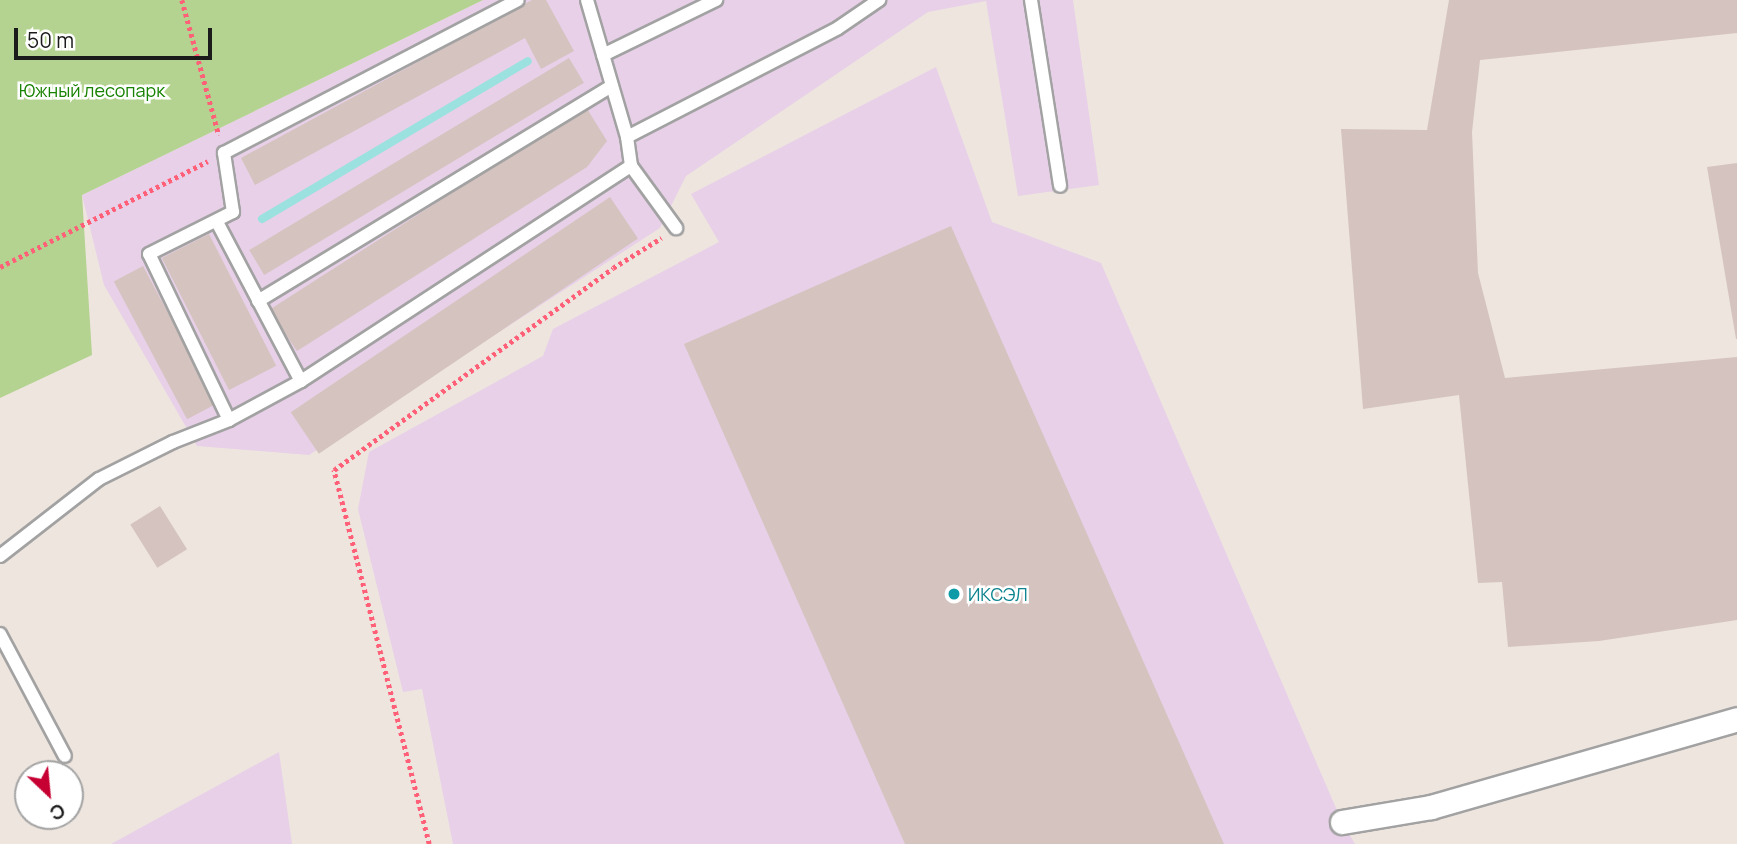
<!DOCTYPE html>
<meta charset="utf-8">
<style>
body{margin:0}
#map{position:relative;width:1737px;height:844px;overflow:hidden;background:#eee5df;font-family:Manrope,sans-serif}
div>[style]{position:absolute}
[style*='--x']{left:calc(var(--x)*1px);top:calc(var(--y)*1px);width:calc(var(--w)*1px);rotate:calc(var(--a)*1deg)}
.industrial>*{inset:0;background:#e7d0e8}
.forest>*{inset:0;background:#b4d290}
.stream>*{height:8px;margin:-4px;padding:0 4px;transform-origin:4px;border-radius:4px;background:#9be1df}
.building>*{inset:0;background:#d5c3bf;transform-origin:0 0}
.path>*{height:4.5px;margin-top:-2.25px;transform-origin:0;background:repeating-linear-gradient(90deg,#ff6078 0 3.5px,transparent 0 7px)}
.roads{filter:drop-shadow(2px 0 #a2a2a2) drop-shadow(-2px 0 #a2a2a2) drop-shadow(0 2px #a2a2a2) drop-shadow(0 -2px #a2a2a2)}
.service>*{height:12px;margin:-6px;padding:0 6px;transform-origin:6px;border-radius:6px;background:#fff}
.minor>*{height:23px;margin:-11.5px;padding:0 11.5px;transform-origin:11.5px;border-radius:11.5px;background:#fff}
.dots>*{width:19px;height:19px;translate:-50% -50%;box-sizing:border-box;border:4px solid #fff;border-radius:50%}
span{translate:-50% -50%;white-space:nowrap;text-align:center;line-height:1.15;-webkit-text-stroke:5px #fff;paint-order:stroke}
.park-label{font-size:18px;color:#178200}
.culture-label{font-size:18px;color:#0d838f}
.left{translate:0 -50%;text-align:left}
.north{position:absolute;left:14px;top:760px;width:70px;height:70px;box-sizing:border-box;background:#fff;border:2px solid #a4a4a4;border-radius:50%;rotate:154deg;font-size:19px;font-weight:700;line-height:28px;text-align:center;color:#1b1b1b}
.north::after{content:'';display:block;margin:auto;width:24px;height:32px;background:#c70033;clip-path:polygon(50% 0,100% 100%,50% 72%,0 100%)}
.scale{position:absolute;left:14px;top:28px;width:198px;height:32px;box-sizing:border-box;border:4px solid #1b1b1b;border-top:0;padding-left:9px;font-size:21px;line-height:24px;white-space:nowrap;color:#1b1b1b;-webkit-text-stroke:5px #fff;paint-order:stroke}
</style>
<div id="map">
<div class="industrial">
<div style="clip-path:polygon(483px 0,1073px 0,1099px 185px,1018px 196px,986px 1px,928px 12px,686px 176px,660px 228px,309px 455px,197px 446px,104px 285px,82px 195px)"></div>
<div style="clip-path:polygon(936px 67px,992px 222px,1101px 263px,1342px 822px,1355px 844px,453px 844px,422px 689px,403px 692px,358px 509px,369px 452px,543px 356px,553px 329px,719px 242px,691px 194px)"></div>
<div style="clip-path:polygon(279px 752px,292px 844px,111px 844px)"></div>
</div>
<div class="forest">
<div style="clip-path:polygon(0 0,483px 0,82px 195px,92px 355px,0 398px)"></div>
</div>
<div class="stream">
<div style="--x:262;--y:219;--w:309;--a:-30.7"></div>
</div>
<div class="building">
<div style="clip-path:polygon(532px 0,546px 0,574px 51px,541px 69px,525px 38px,255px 185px,241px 158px)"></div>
<div style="clip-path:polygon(1449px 0,1737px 0,1737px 33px,1480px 60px,1472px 132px,1478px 273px,1505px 378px,1737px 357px,1737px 620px,1599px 641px,1508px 647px,1502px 582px,1478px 583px,1459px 395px,1363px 409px,1341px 129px,1427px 130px)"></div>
<div style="left:569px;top:58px;width:29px;height:373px;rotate:59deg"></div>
<div style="clip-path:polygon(586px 107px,607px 141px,587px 167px,297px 351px,269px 310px)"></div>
<div style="clip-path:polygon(1737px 163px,1737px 339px,1736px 339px,1707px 167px)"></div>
<div style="left:610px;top:197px;width:50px;height:385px;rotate:56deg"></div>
<div style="clip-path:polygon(951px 226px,1224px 844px,905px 844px,684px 344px)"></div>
<div style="left:209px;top:234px;width:148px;height:53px;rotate:63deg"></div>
<div style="left:143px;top:266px;width:156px;height:33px;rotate:62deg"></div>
<div style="left:160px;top:506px;width:51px;height:35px;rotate:58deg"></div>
</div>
<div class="path">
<div style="--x:182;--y:0;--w:140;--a:74.7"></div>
<div style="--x:0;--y:267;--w:233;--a:-27"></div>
<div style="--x:429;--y:844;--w:386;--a:-104.3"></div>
<div style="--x:334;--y:470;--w:344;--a:-35.9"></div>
<div style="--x:613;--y:268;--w:57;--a:-32"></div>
</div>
<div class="roads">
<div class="service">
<div style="--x:587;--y:0;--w:143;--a:73.7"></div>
<div style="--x:627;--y:137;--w:29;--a:82"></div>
<div style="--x:631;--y:166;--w:77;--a:54"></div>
<div style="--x:1031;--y:0;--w:188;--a:81.1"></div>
<div style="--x:603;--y:55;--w:126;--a:-26"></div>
<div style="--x:627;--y:137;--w:237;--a:-27.3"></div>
<div style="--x:838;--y:28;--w:50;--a:-34.3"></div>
<div style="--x:217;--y:222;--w:180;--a:62.2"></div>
<div style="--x:301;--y:381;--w:394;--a:-33.1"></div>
<div style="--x:258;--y:301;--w:414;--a:-31.3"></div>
<div style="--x:301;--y:381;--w:82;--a:151.6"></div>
<div style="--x:229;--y:420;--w:184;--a:-115.7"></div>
<div style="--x:149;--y:254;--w:94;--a:-26.6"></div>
<div style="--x:233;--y:212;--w:60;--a:-98.7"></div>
<div style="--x:224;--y:153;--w:331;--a:-27.5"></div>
<div style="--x:0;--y:556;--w:125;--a:-37.9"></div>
<div style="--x:99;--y:479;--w:83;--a:-26.6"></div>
<div style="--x:173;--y:442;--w:60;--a:-21.4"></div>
<div style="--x:0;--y:634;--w:138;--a:62"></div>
</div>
<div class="minor">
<div style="--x:1342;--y:822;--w:90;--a:-9.6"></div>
<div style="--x:1431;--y:807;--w:318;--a:-16"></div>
</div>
</div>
<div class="dots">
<div style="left:954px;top:594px;background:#0f9aa8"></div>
</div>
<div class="park-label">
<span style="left:92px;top:90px">Южный лесопарк</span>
</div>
<div class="culture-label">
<span class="left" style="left:968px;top:594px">ИКСЭЛ</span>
</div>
<div class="north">С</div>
<div class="scale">50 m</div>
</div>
